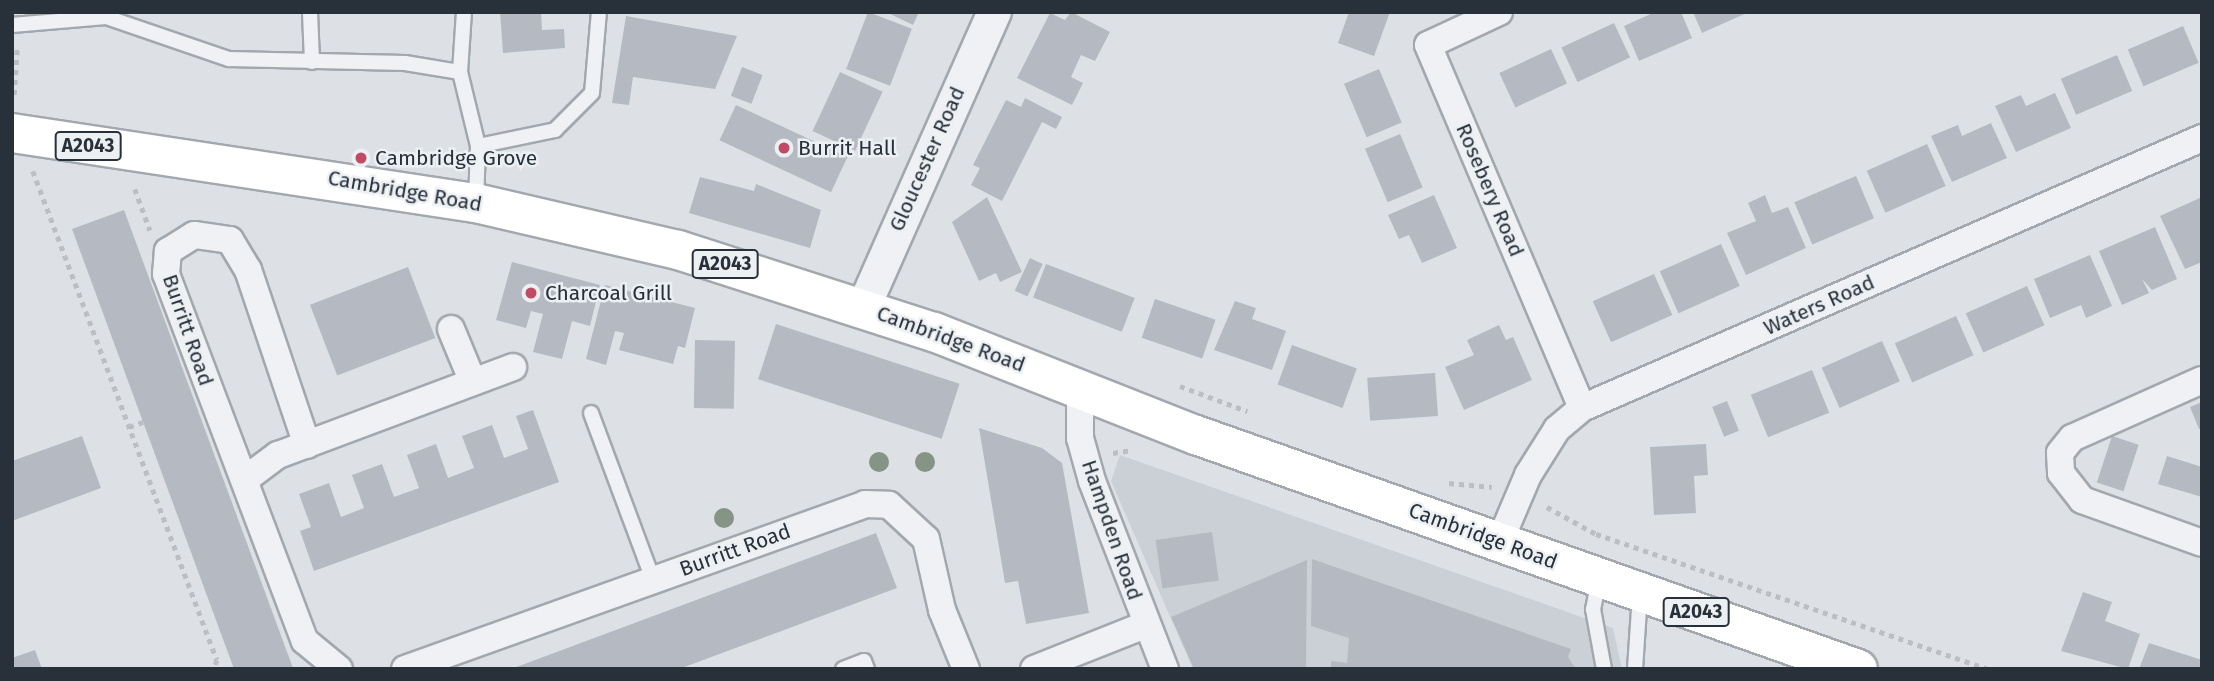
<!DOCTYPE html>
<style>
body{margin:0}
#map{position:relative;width:2214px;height:681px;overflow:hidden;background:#dde1e5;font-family:"Fira Sans",sans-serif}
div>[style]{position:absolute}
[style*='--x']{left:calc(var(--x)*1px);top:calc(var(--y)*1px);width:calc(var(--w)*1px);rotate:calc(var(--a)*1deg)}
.built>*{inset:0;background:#cbd0d6}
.building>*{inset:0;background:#b5bac2;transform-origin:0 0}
.path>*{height:4.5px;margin-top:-2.25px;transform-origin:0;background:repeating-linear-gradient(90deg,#bbbfc4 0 5px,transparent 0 10px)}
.roads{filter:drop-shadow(2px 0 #a3a8ae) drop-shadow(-2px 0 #a3a8ae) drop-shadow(0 2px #a3a8ae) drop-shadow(0 -2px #a3a8ae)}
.service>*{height:14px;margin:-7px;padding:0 7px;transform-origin:7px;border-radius:7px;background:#eff1f4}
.minor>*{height:26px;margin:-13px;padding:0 13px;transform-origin:13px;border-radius:13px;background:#eff1f4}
.tertiary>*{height:33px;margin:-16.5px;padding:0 16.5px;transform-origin:16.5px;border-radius:16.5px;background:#eff1f4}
.primary>*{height:38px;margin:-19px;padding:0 19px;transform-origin:19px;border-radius:19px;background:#fff}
.trees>*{width:20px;height:20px;margin:-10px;border-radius:50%;background:#869485}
.dots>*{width:19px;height:19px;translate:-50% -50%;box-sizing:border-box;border:4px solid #ecf0f3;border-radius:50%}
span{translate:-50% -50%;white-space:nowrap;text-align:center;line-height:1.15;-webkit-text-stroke:5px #ecf0f3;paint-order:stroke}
.shield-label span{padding:2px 5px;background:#ecf0f3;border:2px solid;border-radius:5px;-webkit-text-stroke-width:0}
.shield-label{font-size:19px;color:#28303a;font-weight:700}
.poi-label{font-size:21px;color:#28303a}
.left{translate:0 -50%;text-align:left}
.street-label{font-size:21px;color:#28303a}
.frame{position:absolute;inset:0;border:14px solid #28303a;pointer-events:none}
</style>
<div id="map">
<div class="built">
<div style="clip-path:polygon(1120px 455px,1613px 628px,1622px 669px,1193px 669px,1111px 481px)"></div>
</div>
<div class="building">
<div style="clip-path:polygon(500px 12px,541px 12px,542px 30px,564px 29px,565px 48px,503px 53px)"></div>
<div style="left:868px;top:12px;width:47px;height:61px;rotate:21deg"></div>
<div style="clip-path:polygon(886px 12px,919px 12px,913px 25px)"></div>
<div style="clip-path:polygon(1071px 12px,1110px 32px,1095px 61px,1081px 55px,1071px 77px,1083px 83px,1072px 105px,1017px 78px,1050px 13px,1065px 20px)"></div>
<div style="clip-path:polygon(1349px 12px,1390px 12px,1374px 56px,1338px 43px)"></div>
<div style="clip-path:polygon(1655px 12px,1681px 12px,1692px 38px,1639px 61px,1624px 26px)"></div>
<div style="clip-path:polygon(1693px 12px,1749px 12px,1702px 33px)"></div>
<div style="clip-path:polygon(626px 16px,737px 36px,715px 89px,633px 77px,629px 105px,612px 103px)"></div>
<div style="left:1614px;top:23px;width:38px;height:58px;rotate:65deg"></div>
<div style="left:2183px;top:26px;width:40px;height:60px;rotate:67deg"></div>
<div style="left:1551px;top:49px;width:38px;height:57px;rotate:65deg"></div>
<div style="left:2117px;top:55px;width:39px;height:61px;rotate:67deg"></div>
<div style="left:742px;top:67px;width:22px;height:31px;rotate:21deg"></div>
<div style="left:1379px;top:69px;width:58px;height:38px;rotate:67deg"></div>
<div style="left:840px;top:72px;width:47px;height:65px;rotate:25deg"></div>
<div style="clip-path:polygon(2055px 93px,2071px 128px,2016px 152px,1995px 106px,2021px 95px,2026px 106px)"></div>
<div style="clip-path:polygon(1025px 98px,1062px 117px,1056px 129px,1042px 122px,1002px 201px,971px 185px,980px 168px,973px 165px,1006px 100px,1021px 107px)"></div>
<div style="left:736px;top:105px;width:123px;height:39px;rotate:25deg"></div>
<div style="clip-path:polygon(1991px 123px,2007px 158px,1952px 182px,1931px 136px,1958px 125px,1962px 136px)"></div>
<div style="left:1400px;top:134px;width:58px;height:38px;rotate:67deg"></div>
<div style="left:1927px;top:144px;width:46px;height:66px;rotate:66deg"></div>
<div style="left:1856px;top:176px;width:46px;height:67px;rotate:67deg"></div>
<div style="clip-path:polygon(700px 177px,754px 191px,756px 184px,821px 210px,810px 248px,689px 213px)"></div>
<div style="clip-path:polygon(1434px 195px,1457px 248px,1422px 263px,1409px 235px,1399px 239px,1388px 215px)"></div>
<div style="clip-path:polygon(1765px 195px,1772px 213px,1788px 207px,1806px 248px,1746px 275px,1727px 233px,1756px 221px,1748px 203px)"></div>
<div style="clip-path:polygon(987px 197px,1022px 272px,1000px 282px,996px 273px,979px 281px,952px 222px)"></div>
<div style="clip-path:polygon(2202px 197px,2202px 262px,2185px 269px,2160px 216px)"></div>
<div style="clip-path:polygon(124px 210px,293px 668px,291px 669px,234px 669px,72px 229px)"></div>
<div style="clip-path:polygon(2155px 227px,2177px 279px,2152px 290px,2142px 279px,2149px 293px,2122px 305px,2099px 251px)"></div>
<div style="left:1721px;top:244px;width:46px;height:67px;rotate:66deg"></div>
<div style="clip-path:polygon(2090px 255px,2112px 306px,2086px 318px,2081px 305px,2050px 318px,2034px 279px)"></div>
<div style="left:1030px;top:258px;width:14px;height:36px;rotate:25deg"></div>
<div style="clip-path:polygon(512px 262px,600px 285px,590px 326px,572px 321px,562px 359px,533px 352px,543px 314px,531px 311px,526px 328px,496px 320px)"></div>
<div style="left:1046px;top:264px;width:95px;height:36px;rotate:21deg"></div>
<div style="left:408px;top:267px;width:76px;height:105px;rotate:69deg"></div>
<div style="left:1654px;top:274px;width:45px;height:67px;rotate:66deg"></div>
<div style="clip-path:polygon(605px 285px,695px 308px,685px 348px,678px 346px,673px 364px,619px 350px,624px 333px,615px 331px,606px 365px,586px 359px)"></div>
<div style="left:2027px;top:286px;width:43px;height:67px;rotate:66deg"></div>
<div style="left:1155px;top:299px;width:64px;height:41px;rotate:19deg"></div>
<div style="clip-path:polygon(1235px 301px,1256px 308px,1252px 319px,1286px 331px,1272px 370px,1214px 350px)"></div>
<div style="left:1956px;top:316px;width:43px;height:67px;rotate:66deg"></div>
<div style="left:776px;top:324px;width:193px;height:58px;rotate:18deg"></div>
<div style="clip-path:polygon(1499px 325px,1506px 340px,1513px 337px,1532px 380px,1464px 410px,1445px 367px,1474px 355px,1467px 340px)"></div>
<div style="left:695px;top:340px;width:40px;height:68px;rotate:1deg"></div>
<div style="left:1882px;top:341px;width:44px;height:66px;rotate:66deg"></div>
<div style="left:1292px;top:345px;width:69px;height:42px;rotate:20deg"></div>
<div style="left:1812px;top:370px;width:46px;height:66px;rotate:68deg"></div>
<div style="left:1435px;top:373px;width:43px;height:68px;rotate:86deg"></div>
<div style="left:1727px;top:401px;width:32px;height:16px;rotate:68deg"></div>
<div style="clip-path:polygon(2202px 402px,2202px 428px,2199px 429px,2190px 407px)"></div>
<div style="clip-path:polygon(533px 410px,559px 482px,314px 571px,300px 531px,311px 527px,299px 494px,329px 483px,341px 517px,364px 508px,352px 475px,382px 464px,394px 497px,419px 488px,407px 455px,436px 444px,448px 478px,474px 468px,462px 436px,492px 425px,504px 458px,528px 449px,516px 416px)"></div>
<div style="clip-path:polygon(979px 428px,1042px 448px,1062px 463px,1089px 613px,1026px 624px,1018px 581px,1005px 583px)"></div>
<div style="clip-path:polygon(82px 436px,101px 488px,12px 521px,12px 461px)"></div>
<div style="left:2112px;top:436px;width:28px;height:49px;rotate:18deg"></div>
<div style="clip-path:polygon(1706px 444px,1708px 475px,1694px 476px,1696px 513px,1654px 515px,1650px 447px)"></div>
<div style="clip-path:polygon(2167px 456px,2202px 467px,2202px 497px,2158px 484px)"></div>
<div style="left:1212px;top:532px;width:49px;height:57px;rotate:82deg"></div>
<div style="clip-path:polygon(876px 533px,897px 588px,679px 669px,511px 669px)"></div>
<div style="clip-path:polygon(1312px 559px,1571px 649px,1568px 657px,1576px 669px,1331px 669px,1331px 661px,1347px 663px,1349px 638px,1311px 626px)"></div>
<div style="clip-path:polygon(1307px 560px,1306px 669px,1194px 669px,1171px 617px)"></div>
<div style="clip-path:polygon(2083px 592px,2112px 602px,2105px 621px,2140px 634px,2128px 669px,2061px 651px)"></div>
<div style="clip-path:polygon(2149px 643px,2202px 660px,2202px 669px,2139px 669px)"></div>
<div style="clip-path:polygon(35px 650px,42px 669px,12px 669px,12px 658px)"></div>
</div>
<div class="path">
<div style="--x:14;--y:95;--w:48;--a:-86.4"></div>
<div style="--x:33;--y:171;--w:522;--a:69.38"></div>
<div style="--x:217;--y:660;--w:9;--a:108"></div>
<div style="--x:135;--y:189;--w:44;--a:69.9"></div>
<div style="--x:1180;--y:386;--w:72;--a:20.5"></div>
<div style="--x:129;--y:427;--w:15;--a:-20"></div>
<div style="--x:1113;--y:453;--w:19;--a:-9"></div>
<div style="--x:1449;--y:483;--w:43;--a:5.3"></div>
<div style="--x:1547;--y:507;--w:56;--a:28.9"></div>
<div style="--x:1596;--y:534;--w:415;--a:19"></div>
<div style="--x:768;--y:669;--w:9;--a:0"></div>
</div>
<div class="roads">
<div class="service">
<div style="--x:310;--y:12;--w:50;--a:87.7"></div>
<div style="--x:12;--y:25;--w:94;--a:-4.9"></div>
<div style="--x:106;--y:17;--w:130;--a:18.9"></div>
<div style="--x:229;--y:59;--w:176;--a:1.3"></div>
<div style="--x:405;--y:63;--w:56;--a:9.3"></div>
<div style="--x:460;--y:72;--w:76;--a:76.3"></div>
<div style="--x:478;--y:146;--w:56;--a:92"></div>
<div style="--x:460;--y:72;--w:60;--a:-86.2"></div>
<div style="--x:478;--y:146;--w:79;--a:-11.7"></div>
<div style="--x:555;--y:130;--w:52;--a:-45"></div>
<div style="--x:592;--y:93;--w:81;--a:-85.1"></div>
<div style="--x:591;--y:413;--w:178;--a:69.6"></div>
<div style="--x:1599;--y:579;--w:31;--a:101"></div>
<div style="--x:1593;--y:609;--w:61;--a:79.6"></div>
<div style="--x:843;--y:669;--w:22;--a:-21"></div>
<div style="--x:864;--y:661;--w:9;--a:69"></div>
<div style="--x:1635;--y:669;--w:75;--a:-86.2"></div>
</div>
<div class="minor">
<div style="--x:1499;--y:12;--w:78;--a:155.1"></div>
<div style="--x:1428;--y:45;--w:394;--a:67"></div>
<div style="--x:451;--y:329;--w:57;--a:67.5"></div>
<div style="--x:2202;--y:380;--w:142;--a:156"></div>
<div style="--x:2072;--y:438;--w:19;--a:129"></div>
<div style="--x:2060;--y:453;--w:20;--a:87"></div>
<div style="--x:2061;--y:473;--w:34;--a:52"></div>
<div style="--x:2082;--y:500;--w:127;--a:19.7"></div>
<div style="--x:1080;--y:388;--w:50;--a:90"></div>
<div style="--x:1080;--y:438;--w:45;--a:74.4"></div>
<div style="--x:1092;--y:481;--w:202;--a:68.8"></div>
<div style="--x:307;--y:445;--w:185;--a:-108.6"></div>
<div style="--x:248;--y:270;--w:35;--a:-121"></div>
<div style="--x:230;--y:240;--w:36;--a:-172"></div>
<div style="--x:194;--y:235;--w:31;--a:148"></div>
<div style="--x:168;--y:251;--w:23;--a:95"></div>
<div style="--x:166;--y:274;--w:392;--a:69.3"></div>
<div style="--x:305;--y:641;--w:44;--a:39.5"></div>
<div style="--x:247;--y:478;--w:39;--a:-37"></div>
<div style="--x:278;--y:455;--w:251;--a:-20.5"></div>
<div style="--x:1500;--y:541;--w:72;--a:-67"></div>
<div style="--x:1528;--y:475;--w:54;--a:-57.8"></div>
<div style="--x:1557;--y:429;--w:33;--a:-40"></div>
<div style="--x:1582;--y:408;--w:676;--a:-23.53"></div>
<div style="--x:405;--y:669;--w:489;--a:-19.7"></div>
<div style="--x:865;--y:504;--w:24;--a:2"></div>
<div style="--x:889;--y:505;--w:50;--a:42.6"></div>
<div style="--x:926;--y:539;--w:73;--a:77.3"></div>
<div style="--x:942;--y:610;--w:64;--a:67.9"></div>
<div style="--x:1034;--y:669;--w:119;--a:-21.6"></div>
</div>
<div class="tertiary">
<div style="--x:863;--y:307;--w:323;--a:-66.1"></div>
</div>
<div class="primary">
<div style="--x:12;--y:133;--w:469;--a:8.6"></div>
<div style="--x:476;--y:203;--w:207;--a:13.1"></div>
<div style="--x:678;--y:250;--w:269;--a:17.8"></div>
<div style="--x:934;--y:332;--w:282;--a:21.5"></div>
<div style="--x:1196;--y:435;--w:702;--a:19.47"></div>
</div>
</div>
<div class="trees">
<div style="left:879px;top:462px"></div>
<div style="left:925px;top:462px"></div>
<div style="left:724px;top:518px"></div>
</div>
<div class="dots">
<div style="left:784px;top:148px;background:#c14b65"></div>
<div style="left:361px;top:158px;background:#c14b65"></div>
<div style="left:531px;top:293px;background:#c14b65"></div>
</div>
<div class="shield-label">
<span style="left:88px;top:146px">A2043</span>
<span style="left:725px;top:264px">A2043</span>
<span style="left:1696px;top:612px">A2043</span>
</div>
<div class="poi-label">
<span class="left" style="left:798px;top:148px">Burrit Hall</span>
<span class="left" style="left:375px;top:158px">Cambridge Grove</span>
<span class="left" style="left:545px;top:293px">Charcoal Grill</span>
</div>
<div class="street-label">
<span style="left:927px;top:159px;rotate:-66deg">Gloucester Road</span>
<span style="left:1490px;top:190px;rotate:67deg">Rosebery Road</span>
<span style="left:405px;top:191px;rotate:10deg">Cambridge Road</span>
<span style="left:1819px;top:305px;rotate:-24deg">Waters Road</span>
<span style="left:188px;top:330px;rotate:71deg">Burritt Road</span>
<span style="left:951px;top:339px;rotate:20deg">Cambridge Road</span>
<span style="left:1112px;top:530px;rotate:71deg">Hampden Road</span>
<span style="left:1483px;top:536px;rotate:20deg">Cambridge Road</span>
<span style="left:735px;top:550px;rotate:-20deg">Burritt Road</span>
</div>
<div class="frame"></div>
</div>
